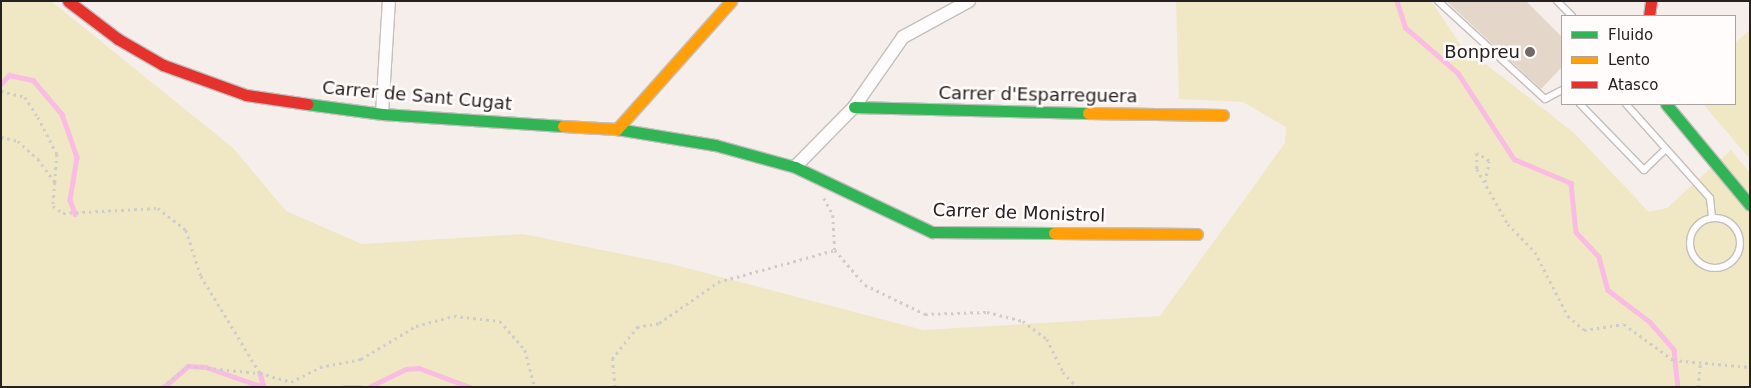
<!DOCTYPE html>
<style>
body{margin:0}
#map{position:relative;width:1751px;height:388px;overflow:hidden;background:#f6eeeb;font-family:"DejaVu Sans",sans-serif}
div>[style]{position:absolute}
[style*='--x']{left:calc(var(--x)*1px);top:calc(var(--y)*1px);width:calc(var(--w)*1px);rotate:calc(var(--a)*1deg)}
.green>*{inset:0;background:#f0e7c4}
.stream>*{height:4.5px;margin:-2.25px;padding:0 2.25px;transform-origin:2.25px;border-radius:2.25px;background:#fabce3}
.building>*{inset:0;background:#e4d6c9}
.path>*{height:2.5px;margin-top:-1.25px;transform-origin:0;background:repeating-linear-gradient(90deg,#cfcdcc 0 2.5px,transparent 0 6.5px)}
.roads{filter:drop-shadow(1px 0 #c4bfbd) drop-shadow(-1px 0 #c4bfbd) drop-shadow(0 1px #c4bfbd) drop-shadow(0 -1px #c4bfbd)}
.lane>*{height:6px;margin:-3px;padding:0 3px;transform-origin:3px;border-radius:3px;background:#fefcfc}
.lane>.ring{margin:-3px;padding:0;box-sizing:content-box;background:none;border:6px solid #fefcfc;border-radius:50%}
.street>*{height:12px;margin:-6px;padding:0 6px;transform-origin:6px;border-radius:6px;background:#fefcfc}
.fast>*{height:11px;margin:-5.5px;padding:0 5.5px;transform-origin:5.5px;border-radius:5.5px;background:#30b455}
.slow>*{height:11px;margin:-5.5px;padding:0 5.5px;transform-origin:5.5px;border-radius:5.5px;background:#ff9f0a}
.jam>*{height:11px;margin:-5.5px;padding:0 5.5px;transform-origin:5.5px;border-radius:5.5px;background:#e5322d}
.dots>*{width:14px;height:14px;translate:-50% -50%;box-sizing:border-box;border:2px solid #fffcfb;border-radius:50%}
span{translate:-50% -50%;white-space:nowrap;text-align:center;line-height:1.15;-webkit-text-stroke:5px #fffcfb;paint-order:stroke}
.poi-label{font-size:18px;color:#262120}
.right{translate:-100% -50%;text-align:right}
.street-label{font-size:18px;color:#262120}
.frame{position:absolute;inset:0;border:2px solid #262120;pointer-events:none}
.legend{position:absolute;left:1561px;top:15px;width:175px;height:90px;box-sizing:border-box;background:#fffcfb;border:1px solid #a8a4a3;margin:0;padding:6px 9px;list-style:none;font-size:15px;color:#262120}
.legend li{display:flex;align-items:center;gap:10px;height:25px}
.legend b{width:25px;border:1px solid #a8a4a3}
</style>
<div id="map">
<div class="green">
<div style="clip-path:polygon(1px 1px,51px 1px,233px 148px,286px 211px,362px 244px,523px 234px,671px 264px,923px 330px,1160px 316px,1285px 143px,1286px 127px,1243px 102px,1179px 99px,1176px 1px,1431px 1px,1460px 44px,1573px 132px,1649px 212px,1667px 208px,1731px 150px,1750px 173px,1750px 387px,1px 387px)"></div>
<div style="clip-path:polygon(1750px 30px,1750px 159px,1703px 104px,1735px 104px,1735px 43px)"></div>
</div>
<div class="stream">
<div style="--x:1397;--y:1;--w:28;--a:72"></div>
<div style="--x:1406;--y:28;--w:69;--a:40.9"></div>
<div style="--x:1458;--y:73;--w:103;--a:56.9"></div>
<div style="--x:1514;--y:159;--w:62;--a:22.8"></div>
<div style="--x:1571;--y:183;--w:49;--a:84.2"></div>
<div style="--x:1576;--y:232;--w:34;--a:47"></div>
<div style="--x:1599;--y:257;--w:34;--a:75"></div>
<div style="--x:1608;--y:290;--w:53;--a:37.3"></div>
<div style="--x:1650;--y:322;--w:37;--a:49"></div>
<div style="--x:1674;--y:350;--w:37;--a:84"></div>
<div style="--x:1;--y:84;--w:12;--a:-48"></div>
<div style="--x:9;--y:75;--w:25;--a:12"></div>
<div style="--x:33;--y:80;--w:45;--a:49.5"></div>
<div style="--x:62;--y:114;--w:46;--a:70.8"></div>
<div style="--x:77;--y:157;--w:44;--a:99.2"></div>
<div style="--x:70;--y:200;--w:15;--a:70"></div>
<div style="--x:260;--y:373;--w:15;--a:74"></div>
<div style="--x:164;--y:387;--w:32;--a:-41"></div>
<div style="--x:188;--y:366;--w:18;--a:3"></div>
<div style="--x:206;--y:367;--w:60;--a:19.3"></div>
<div style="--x:344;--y:387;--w:17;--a:0"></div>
<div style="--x:369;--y:387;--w:41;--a:-25.9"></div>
<div style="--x:406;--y:369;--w:13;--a:-4"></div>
<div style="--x:419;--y:368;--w:54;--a:20.4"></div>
</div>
<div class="building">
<div style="clip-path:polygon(1446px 1px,1526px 1px,1562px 37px,1562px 67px,1541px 89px)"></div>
</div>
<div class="path">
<div style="--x:1;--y:91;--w:25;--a:14"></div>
<div style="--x:25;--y:97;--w:24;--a:57"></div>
<div style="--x:38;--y:117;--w:42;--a:62.8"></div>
<div style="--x:57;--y:154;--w:28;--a:94"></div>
<div style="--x:1;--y:137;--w:17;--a:13"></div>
<div style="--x:18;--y:141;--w:27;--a:42"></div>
<div style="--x:38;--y:159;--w:29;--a:54"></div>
<div style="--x:55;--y:182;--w:24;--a:95"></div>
<div style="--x:53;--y:206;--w:12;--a:35"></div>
<div style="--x:63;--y:213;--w:95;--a:-3"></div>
<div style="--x:158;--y:208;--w:36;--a:38"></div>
<div style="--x:186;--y:230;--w:48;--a:71.9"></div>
<div style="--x:201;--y:276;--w:114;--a:58.7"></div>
<div style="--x:1485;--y:182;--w:21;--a:-79"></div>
<div style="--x:1489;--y:161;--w:14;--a:-146"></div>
<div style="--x:1477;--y:153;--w:16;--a:90"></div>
<div style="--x:1477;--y:169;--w:63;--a:60.6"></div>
<div style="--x:1508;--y:224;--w:39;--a:46"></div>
<div style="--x:1535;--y:252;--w:72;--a:62.7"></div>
<div style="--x:1568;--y:316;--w:21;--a:41"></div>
<div style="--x:1584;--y:330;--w:40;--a:-8.5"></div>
<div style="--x:1624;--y:324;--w:61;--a:36.3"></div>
<div style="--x:1673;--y:360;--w:77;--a:5.2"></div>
<div style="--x:824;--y:198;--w:19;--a:62"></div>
<div style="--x:833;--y:215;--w:35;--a:87"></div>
<div style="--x:835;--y:250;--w:46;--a:49.4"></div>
<div style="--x:865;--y:285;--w:67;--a:25.8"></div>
<div style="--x:925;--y:314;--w:62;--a:-1.8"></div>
<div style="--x:987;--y:312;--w:37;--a:14"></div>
<div style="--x:1023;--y:321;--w:30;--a:37"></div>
<div style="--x:1047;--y:339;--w:37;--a:64"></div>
<div style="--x:1063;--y:372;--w:21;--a:47"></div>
<div style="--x:162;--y:387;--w:33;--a:-39"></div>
<div style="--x:188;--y:366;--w:72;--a:5.6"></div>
<div style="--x:260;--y:373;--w:32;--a:16"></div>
<div style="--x:291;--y:382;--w:33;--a:-27"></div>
<div style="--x:320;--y:367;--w:42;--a:-11"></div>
<div style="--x:361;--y:359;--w:64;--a:-31"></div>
<div style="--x:416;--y:326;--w:39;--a:-15"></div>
<div style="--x:454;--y:316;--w:46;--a:6.2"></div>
<div style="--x:500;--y:321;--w:38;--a:49"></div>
<div style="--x:525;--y:350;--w:38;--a:75"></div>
<div style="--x:615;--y:387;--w:28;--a:-96"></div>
<div style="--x:612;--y:359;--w:41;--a:-52"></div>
<div style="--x:637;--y:327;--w:22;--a:-10"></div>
<div style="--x:659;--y:323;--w:72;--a:-34.8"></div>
<div style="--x:718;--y:282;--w:121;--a:-15.3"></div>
<div style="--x:1698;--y:387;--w:24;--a:-85"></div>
</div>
<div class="roads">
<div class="lane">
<div style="--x:1438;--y:1;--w:145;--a:42.5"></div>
<div style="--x:1545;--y:99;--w:19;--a:-28"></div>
<div style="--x:1557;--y:1;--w:21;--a:45"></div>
<div style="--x:1580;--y:104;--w:92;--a:45.9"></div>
<div style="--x:1644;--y:170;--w:30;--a:-44"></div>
<div style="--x:1626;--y:104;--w:126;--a:48.2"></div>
<div style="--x:1710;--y:198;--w:20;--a:84"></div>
<div class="ring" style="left:1690px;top:218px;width:44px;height:44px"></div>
</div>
<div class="street">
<div style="--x:382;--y:114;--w:113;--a:-86.5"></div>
<div style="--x:795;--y:167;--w:84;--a:-45.5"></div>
<div style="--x:854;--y:107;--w:85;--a:-55"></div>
<div style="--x:903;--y:37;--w:75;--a:-28.6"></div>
</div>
<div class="fast">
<div style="--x:307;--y:104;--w:76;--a:7.6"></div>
<div style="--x:382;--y:114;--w:181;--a:3.8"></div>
<div style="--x:1666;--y:104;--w:131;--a:50.3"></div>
<div style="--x:854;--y:107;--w:234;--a:1.5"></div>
<div style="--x:617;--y:129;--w:99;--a:9.3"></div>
<div style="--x:715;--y:145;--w:83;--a:15.4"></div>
<div style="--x:795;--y:167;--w:152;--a:25.4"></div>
<div style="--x:932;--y:232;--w:122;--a:0.5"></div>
</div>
<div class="slow">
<div style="--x:1088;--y:113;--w:135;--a:0.8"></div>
<div style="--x:563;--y:126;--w:54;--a:3.2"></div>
<div style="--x:617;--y:129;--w:171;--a:-48.3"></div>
<div style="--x:1054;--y:233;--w:143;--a:0.4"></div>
</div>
<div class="jam">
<div style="--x:68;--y:1;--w:63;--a:37.2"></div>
<div style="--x:118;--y:39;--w:52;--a:30"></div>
<div style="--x:163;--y:65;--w:88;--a:19.9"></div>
<div style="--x:246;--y:95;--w:62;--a:8.4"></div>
<div style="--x:1649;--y:16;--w:15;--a:-82"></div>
</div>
</div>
<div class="dots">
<div style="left:1530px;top:52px;background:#6f6967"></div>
</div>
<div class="poi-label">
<span class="right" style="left:1520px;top:52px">Bonpreu</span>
</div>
<div class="street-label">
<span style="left:1038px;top:95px;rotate:1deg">Carrer d'Esparreguera</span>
<span style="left:417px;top:96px;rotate:5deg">Carrer de Sant Cugat</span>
<span style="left:1019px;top:213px;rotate:2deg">Carrer de Monistrol</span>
</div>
<div class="frame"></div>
<ul class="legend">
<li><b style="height:6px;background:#30b455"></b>Fluido</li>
<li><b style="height:6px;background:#ff9f0a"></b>Lento</li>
<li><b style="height:6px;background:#e5322d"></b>Atasco</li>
</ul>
</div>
